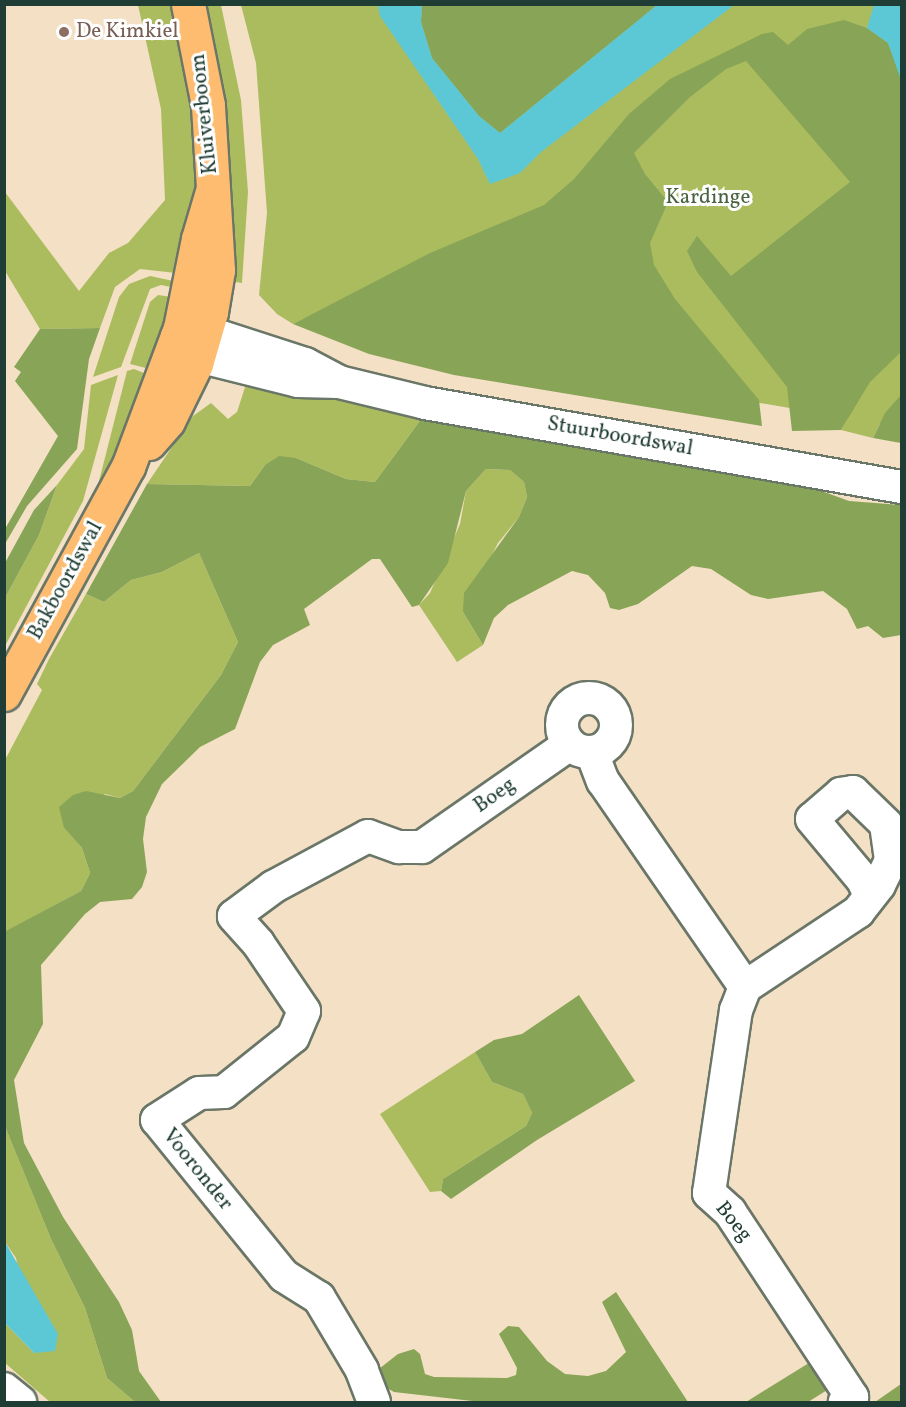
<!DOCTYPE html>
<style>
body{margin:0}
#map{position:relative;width:906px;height:1407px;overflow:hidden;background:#f4e0c5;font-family:Vollkorn,serif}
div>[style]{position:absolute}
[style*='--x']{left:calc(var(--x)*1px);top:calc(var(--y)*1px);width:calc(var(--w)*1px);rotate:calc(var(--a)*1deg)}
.green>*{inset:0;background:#abbc5f}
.forest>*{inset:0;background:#88a456}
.water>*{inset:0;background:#5cc8d6}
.roads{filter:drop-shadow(2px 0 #6a7667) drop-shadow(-2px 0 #6a7667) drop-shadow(0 2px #6a7667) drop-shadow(0 -2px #6a7667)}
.minor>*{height:32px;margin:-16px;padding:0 16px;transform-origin:16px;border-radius:16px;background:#fff}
.minor>.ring{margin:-16px;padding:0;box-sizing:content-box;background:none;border:32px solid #fff;border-radius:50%}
.major>*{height:33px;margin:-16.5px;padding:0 16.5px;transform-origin:16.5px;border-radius:16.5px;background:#febc70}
.dots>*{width:16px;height:16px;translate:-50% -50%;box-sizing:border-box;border:3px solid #fff;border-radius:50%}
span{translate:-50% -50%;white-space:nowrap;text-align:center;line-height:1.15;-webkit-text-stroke:6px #fff;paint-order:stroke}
.education-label{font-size:21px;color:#785e54}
.left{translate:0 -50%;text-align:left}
.street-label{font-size:21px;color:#1f3d34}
.park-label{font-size:21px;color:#496341}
.frame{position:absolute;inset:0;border:6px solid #1f3d34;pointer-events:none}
</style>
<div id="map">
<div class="green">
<div style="clip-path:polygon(138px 5px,172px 5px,189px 76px,197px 189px,185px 274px,140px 269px,115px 287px,100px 328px,40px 329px,5px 271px,5px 192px,79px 291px,109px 253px,128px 243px,165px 200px,161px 109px)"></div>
<div style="clip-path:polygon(201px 5px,221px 5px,241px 100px,248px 192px,242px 283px,223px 280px)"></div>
<div style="clip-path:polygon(241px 5px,901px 5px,901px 426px,880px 423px,873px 438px,841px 430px,848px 418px,690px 391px,342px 300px,293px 324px,277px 314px,259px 295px,267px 213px,256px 63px)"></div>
<div style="clip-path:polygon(150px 276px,183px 283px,181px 289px,161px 285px,150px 289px,121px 367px,93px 377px,119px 297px,129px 284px)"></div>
<div style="clip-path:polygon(158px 295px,179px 298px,158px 371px,130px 364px,150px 302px)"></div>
<div style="clip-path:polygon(134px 369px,156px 378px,95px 497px,127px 371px)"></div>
<div style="clip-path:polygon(118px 375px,83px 501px,5px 646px,5px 598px,39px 535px,57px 485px,84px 449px,91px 385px)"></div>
<div style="clip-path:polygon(248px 378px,341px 400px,422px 418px,375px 482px,346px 479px,296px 458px,265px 465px,250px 486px,147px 484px,193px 416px,211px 403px,228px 419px,237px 412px)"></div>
<div style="clip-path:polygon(486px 469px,510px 470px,524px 482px,527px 497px,519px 517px,498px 543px,463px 612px,483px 645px,457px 662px,419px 605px,430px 593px,460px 524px,466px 491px)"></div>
<div style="clip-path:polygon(199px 553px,238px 642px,221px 675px,133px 791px,120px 798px,105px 794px,64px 828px,82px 848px,90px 873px,81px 891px,5px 932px,5px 760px,42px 690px,37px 684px,49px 659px,86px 594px,104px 602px,131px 580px,162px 572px)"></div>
<div style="clip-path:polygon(475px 1052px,492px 1082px,523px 1094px,532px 1113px,526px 1126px,443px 1179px,441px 1191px,430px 1192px,380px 1114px)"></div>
<div style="clip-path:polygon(4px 1124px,51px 1239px,85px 1308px,107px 1378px,135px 1402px,50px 1402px,5px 1363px,5px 1323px,34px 1353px,16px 1258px,5px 1242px)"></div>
</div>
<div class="forest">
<div style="clip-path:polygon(422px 5px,657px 5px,500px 133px,479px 116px,432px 58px,421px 22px)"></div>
<div style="clip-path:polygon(844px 20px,867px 28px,888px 43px,902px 80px,901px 352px,870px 382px,841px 430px,792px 431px,787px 387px,697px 272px,687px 251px,697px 236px,731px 276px,850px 182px,746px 61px,726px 69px,690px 97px,634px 153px,645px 174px,668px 202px,650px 243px,654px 265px,675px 299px,759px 400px,762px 426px,454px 375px,369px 354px,293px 324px,430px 253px,544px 205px,574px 179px,629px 114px,670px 79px,762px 34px,773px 32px,788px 45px,807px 29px)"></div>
<div style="clip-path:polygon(100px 328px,89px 359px,77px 449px,27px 506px,5px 544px,5px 529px,58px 436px,15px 381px,21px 372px,14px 367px,40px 329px)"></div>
<div style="clip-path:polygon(901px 395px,901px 443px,873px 438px,885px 413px)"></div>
<div style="clip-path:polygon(422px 418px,805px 485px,849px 501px,901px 505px,901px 635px,883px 638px,868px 626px,857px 629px,847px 609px,823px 591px,768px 599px,751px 595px,711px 569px,692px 566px,638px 604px,619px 610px,610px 608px,605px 593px,588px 575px,572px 571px,508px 605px,494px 618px,483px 645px,463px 612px,464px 593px,519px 517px,527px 497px,524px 482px,510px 470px,486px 469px,466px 491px,448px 563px,419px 605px,412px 607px,380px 559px,372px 559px,304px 609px,310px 625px,273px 645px,260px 662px,235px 729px,200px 747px,162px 784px,146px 817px,143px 839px,147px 872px,142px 887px,132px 899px,100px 902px,85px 914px,41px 965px,43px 1024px,14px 1080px,24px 1143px,63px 1217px,119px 1302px,132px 1330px,139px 1371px,161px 1402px,135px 1402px,107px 1378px,85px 1308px,51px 1239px,4px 1124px,4px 932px,81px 891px,90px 873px,82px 848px,64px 828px,59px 807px,73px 795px,86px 791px,120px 798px,133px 791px,221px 675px,238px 642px,199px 553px,162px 572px,131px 580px,104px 602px,86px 594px,147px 484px,250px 486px,265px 465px,279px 456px,296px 458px,346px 479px,375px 482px)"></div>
<div style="clip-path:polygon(57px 485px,39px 535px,5px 598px,5px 563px,34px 510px)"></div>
<div style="clip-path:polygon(579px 995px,635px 1081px,537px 1140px,451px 1199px,441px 1191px,443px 1179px,526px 1126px,532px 1113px,523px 1094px,492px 1082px,475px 1052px,494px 1040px,522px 1034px)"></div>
<div style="clip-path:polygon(616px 1292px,688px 1402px,481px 1402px,394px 1392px,385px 1387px,375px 1372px,398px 1354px,414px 1349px,420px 1354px,425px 1374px,434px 1377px,507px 1378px,516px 1375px,517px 1368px,499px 1334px,508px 1326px,519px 1327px,547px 1361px,565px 1374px,588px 1376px,606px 1371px,626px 1352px,602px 1302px)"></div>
<div style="clip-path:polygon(817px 1358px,832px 1387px,808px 1402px,746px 1402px)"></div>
<div style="clip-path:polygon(901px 1384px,901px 1402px,875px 1402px)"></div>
</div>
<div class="water">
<div style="clip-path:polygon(657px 5px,734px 5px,541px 152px,520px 173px,490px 184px,478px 159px,380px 16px,378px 5px,422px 5px,421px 22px,432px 58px,479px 116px,500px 133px)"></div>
<div style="clip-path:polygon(874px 5px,901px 5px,901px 80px,888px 43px,867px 28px)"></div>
<div style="clip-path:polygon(5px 1242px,58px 1334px,55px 1351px,34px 1353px,5px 1323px)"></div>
</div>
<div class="roads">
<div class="minor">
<div style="--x:339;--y:382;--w:38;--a:-152"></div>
<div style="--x:305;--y:364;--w:104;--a:-162.1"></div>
<div style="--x:206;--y:332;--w:29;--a:170"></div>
<div style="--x:177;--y:337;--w:28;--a:42"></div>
<div style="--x:198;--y:356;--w:103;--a:14"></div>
<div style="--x:298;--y:381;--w:41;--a:1.4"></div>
<div style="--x:339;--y:382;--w:89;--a:13.7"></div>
<div style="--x:425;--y:403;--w:484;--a:10"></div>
<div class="ring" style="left:562px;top:698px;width:22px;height:22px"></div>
<div style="--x:592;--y:753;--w:30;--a:69"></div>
<div style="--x:603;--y:781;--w:250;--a:55.4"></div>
<div style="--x:745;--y:987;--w:25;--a:111"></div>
<div style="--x:736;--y:1010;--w:185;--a:98.4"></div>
<div style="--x:709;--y:1193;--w:28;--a:42"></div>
<div style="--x:730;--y:1212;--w:222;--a:56.6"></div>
<div style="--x:852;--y:1397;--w:9;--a:144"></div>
<div style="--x:745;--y:987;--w:136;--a:-33.6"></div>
<div style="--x:858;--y:912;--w:34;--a:-52"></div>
<div style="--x:879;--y:885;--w:28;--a:-64"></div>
<div style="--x:891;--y:860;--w:36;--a:-98"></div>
<div style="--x:886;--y:824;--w:46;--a:-135.9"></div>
<div style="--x:853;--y:792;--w:12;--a:171"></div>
<div style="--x:841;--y:794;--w:38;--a:139"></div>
<div style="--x:812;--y:819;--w:80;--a:50.1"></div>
<div style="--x:863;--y:880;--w:17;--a:66"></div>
<div style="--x:4;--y:1389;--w:21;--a:39"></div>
<div style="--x:374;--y:1402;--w:34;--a:-111"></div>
<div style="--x:362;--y:1370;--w:84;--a:-120.8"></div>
<div style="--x:319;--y:1298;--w:41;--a:-147.8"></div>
<div style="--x:284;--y:1276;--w:201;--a:-129.1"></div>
<div style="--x:157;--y:1120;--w:50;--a:-32.7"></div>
<div style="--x:199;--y:1093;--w:25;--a:-2"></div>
<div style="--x:224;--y:1092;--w:88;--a:-38.6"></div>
<div style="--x:293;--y:1037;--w:28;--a:-67"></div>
<div style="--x:304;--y:1011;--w:82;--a:-124.1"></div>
<div style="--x:258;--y:943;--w:36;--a:-132"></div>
<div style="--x:234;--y:916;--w:49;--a:-36.6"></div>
<div style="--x:273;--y:887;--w:108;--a:-28.2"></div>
<div style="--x:368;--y:836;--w:33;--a:20"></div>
<div style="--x:399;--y:847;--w:23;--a:0"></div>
<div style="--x:422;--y:847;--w:178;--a:-34.9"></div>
</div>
<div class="major">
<div style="--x:149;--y:443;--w:29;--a:-49"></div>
<div style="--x:168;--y:421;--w:64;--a:-63.8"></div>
<div style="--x:196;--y:364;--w:54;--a:-73.9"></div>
<div style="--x:211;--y:312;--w:43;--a:-80.5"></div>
<div style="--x:218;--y:270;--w:165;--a:-93.5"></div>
<div style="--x:208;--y:105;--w:103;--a:-101.2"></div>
<div style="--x:4;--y:694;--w:259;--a:-61.4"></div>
<div style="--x:128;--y:467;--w:148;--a:-69.5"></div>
<div style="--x:180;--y:328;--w:91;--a:-78.6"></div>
<div style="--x:198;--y:239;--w:53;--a:-73.6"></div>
</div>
</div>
<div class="dots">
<div style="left:64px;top:32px;background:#8d6e63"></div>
</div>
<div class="education-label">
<span class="left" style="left:76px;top:32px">De Kimkiel</span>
</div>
<div class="street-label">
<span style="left:205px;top:114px;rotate:-96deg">Kluiverboom</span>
<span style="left:620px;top:437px;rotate:10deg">Stuurboordswal</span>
<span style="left:66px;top:581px;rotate:-61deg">Bakboordswal</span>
<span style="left:495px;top:796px;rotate:-35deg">Boeg</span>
<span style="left:197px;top:1170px;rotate:51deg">Vooronder</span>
<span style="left:733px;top:1222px;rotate:51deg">Boeg</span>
</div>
<div class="park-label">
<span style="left:708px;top:198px">Kardinge</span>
</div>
<div class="frame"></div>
</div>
